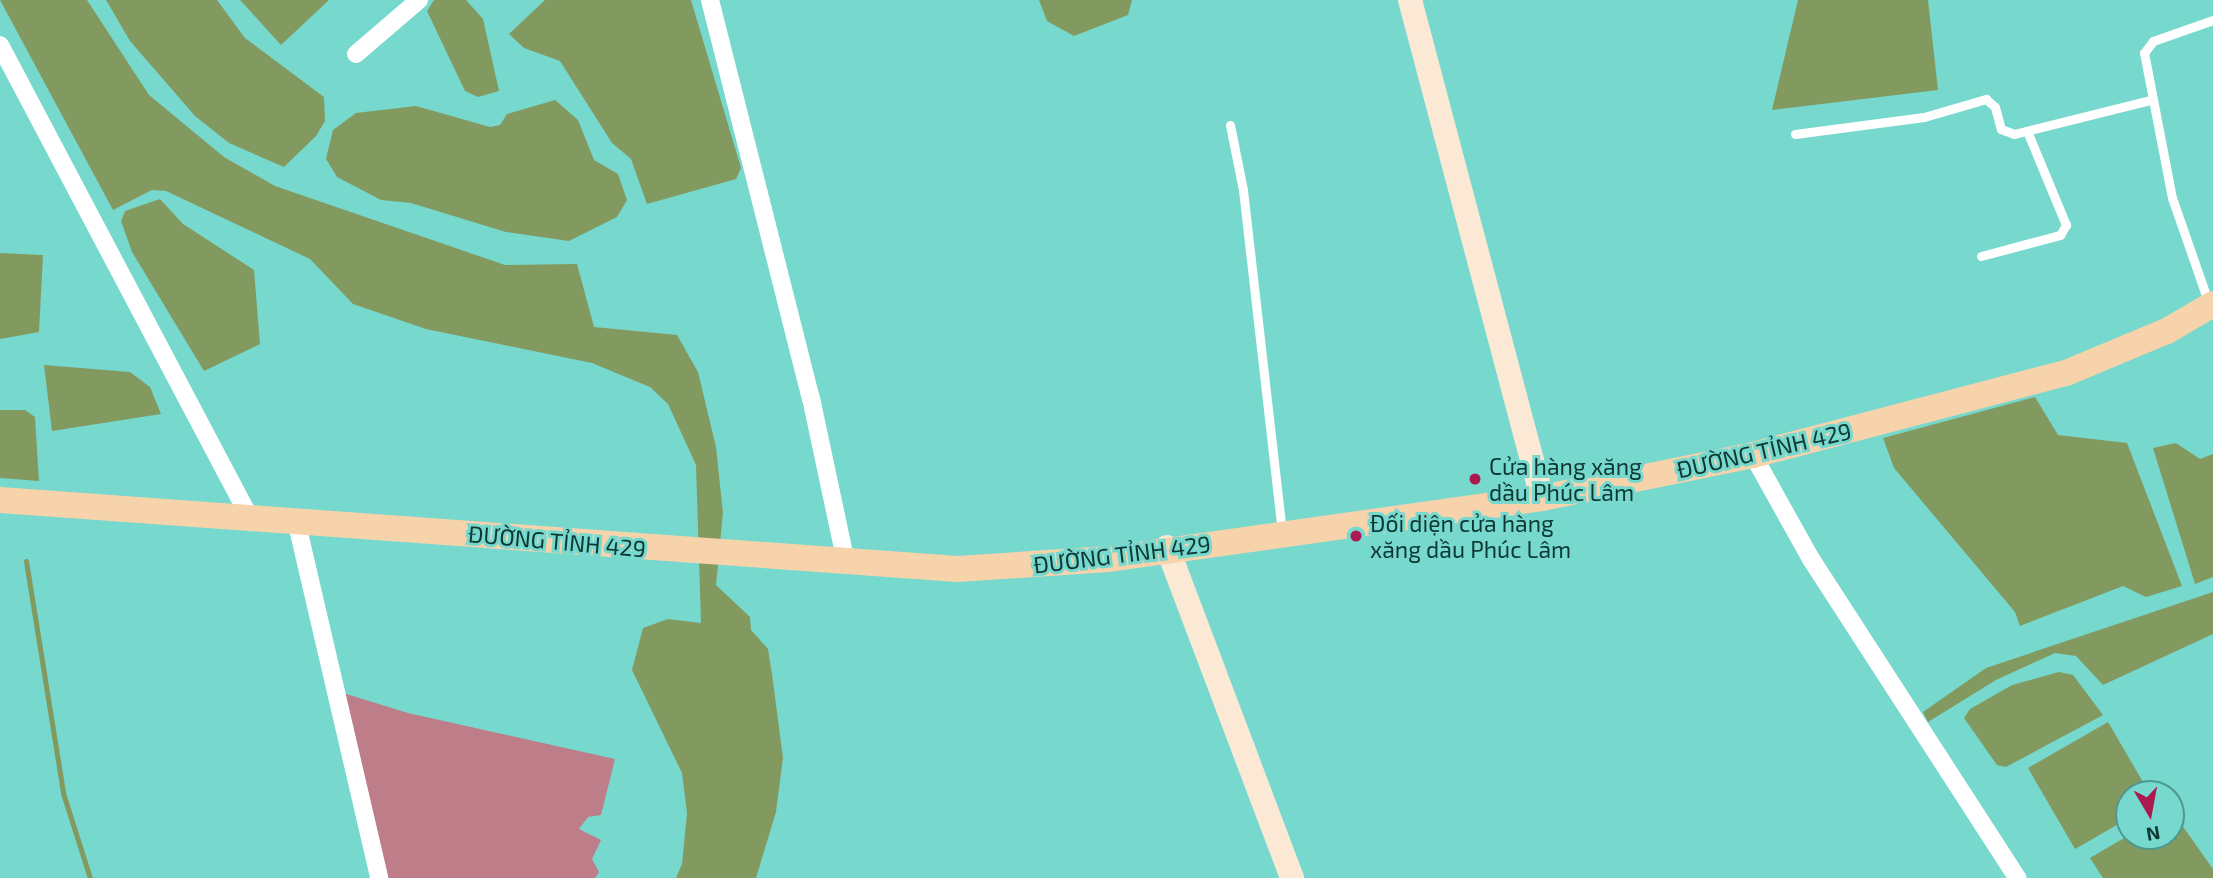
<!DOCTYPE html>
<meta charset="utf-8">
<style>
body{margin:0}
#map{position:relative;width:2213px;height:878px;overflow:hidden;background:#77d8ce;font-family:"Exo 2",sans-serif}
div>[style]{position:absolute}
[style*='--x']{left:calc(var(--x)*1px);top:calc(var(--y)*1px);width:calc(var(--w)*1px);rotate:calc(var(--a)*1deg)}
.green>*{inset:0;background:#bd7e8a}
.water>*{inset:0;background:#829a5f}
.stream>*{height:5px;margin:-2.5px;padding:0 2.5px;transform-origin:2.5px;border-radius:2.5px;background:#829a5f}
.lane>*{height:9px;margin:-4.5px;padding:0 4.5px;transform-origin:4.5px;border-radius:4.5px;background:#fff}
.street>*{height:18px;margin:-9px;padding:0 9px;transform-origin:9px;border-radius:9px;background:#fff}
.secondary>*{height:24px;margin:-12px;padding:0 12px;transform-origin:12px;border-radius:12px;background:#fbe9d6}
.primary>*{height:26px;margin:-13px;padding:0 13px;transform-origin:13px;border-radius:13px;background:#f7d3ac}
.dots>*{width:19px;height:19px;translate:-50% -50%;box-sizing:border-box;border:4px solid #77d8ce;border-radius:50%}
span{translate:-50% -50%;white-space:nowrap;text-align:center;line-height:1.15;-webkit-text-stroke:6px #77d8ce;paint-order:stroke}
.street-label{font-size:23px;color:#0d3834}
.poi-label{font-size:23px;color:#0d3834}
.left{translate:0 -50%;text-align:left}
.north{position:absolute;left:2115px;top:780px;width:70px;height:70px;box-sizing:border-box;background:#77d8ce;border:2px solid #4d9890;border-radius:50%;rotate:170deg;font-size:19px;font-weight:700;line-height:28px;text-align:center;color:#0d3834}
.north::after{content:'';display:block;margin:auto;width:24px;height:32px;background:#ab194e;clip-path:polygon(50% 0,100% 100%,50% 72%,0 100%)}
</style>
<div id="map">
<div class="green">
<div style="clip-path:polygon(343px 693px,408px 713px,615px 759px,601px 815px,588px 817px,579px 829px,601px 840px,592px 859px,599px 872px,595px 878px,386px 878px)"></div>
</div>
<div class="water">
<div style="clip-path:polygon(0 0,87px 0,149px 95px,224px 157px,275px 186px,505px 265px,577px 264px,594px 327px,677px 335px,698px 372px,716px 447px,723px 513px,716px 585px,750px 617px,751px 630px,768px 649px,772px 674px,783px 758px,776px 812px,756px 878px,676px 878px,682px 864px,687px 813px,682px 773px,632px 670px,643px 628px,668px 619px,701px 623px,696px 465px,668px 404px,650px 387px,592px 363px,426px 329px,353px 304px,310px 259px,166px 191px,152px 190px,113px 210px)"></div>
<div style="clip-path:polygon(106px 0,217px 0,245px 38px,324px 97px,325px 121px,316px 136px,284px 167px,229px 143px,195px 116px,130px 41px)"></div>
<div style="clip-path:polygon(240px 0,329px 0,281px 45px)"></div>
<div style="clip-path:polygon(434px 0,466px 0,483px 19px,499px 91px,478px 97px,465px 91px,427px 11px)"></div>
<div style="clip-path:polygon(545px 0,691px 0,741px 168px,736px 179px,647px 204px,631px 159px,612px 143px,560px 61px,524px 48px,509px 34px)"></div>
<div style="clip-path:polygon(1039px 0,1132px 0,1128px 15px,1074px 36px,1047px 21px)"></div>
<div style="clip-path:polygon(1798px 0,1928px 0,1938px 90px,1772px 110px)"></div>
<div style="clip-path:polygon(555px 100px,578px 120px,594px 160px,618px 174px,627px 200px,617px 217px,569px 241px,506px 232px,411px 203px,381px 200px,337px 177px,326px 159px,333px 130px,356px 113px,416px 106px,490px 127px,500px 125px,507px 114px)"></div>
<div style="clip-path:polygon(160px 199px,183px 224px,254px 270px,260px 344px,204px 371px,132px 252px,121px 221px,125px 211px)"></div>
<div style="clip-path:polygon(0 253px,43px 255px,39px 332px,0 339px)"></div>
<div style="clip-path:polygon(44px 365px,130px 372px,150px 387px,161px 414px,52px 431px)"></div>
<div style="clip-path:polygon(2035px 397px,2058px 435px,2127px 443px,2182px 586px,2146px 597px,2123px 586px,2020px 626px,2015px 612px,1894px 468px,1883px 438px)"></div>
<div style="clip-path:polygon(0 410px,25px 410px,35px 417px,39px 481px,0 478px)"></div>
<div style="clip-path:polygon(2176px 443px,2200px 459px,2213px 454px,2213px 577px,2195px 584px,2153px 448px)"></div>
<div style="clip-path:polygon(2213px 592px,2213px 634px,2103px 685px,2076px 656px,2055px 653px,1996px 680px,1928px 722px,1923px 712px,1986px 668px)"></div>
<div style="clip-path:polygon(2059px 672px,2073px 675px,2103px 715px,2006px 767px,1997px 765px,1964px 718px,1970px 709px,2012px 685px)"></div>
<div style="clip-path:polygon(2108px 722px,2150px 794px,2129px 794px,2129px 818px,2075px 849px,2028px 768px)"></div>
<div style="clip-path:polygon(2172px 811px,2213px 869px,2213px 878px,2103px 878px,2090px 858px,2129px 835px,2171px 836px)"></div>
</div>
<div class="stream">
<div style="--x:26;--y:561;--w:235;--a:80.9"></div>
<div style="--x:63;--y:793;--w:89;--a:72.4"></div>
</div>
<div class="lane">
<div style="--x:1230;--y:125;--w:66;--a:78.7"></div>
<div style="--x:1243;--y:190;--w:346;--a:83.5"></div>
<div style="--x:1795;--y:134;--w:130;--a:-7.5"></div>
<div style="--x:1924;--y:117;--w:65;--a:-16.2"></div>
<div style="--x:1986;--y:99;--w:12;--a:42"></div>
<div style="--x:1995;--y:107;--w:23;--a:75"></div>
<div style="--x:2001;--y:129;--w:14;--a:21"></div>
<div style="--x:2014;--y:134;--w:140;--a:-14"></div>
<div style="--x:1981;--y:256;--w:82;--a:-14.9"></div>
<div style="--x:2060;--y:235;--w:12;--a:-59"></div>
<div style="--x:2066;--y:225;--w:102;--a:-112.5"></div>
<div style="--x:2209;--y:304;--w:112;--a:-109.2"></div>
<div style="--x:2172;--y:198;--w:148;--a:-100.9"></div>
<div style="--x:2144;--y:53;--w:15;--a:-53"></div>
<div style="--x:2153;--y:41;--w:64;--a:-19.3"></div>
</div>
<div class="street">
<div style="--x:710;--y:0;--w:411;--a:75.8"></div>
<div style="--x:811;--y:398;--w:164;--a:78"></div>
<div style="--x:0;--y:45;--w:533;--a:62.14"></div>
<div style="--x:356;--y:54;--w:83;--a:-40.6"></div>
<div style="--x:1753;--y:455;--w:119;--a:60.9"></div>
<div style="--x:1811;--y:559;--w:380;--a:57.1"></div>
<div style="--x:296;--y:520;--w:367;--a:76.9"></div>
</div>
<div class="secondary">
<div style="--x:1410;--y:0;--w:515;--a:75.15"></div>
<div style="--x:1167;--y:547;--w:354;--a:69.3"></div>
</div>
<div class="primary">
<div style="--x:0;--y:500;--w:960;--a:4.12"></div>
<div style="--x:958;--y:569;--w:151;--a:-3.8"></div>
<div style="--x:1109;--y:559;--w:437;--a:-8"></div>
<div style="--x:1542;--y:498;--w:215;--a:-11.5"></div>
<div style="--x:1753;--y:455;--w:324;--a:-14.7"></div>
<div style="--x:2066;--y:373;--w:109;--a:-22.6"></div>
<div style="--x:2167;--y:331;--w:53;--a:-30.4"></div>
</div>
<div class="dots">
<div style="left:1475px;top:479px;background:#ab194e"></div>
<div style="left:1356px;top:536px;background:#ab194e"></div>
</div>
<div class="street-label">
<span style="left:1764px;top:450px;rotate:-13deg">ĐƯỜNG TỈNH 429</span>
<span style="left:557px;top:541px;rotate:5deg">ĐƯỜNG TỈNH 429</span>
<span style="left:1122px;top:554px;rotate:-7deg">ĐƯỜNG TỈNH 429</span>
</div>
<div class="poi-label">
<span class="left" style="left:1489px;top:479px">Cửa hàng xăng<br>dầu Phúc Lâm</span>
<span class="left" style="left:1370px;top:536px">Đối diện cửa hàng<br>xăng dầu Phúc Lâm</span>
</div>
<div class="north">N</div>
</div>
